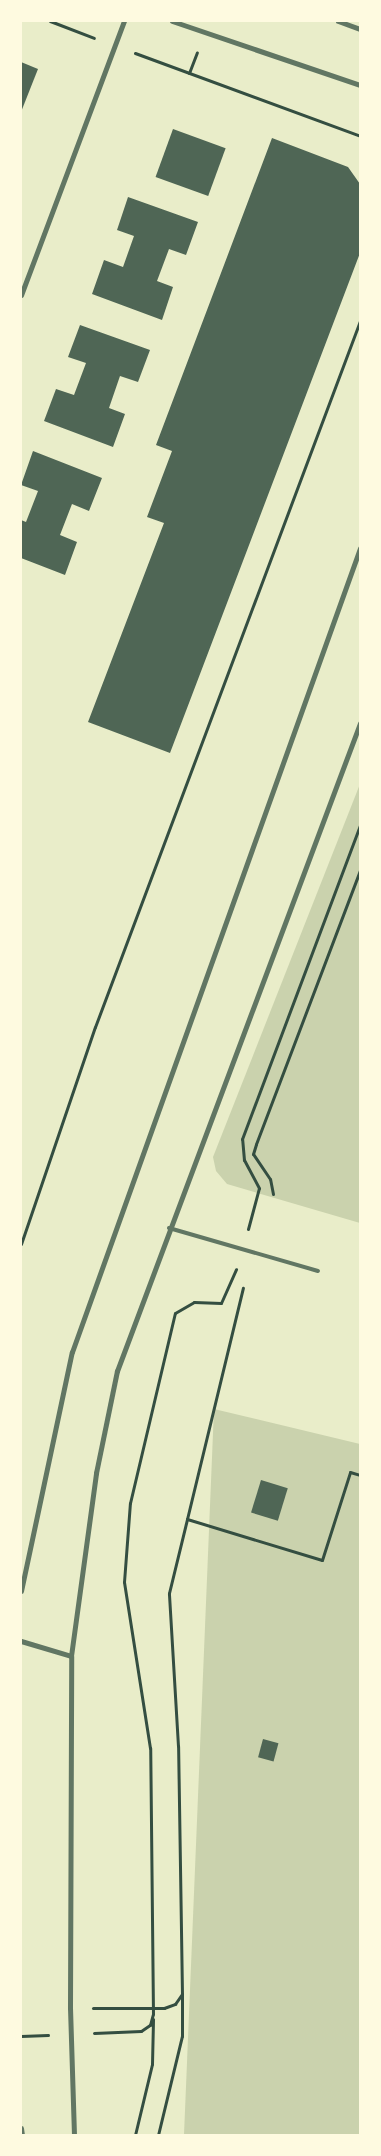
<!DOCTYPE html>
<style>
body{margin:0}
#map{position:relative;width:381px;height:2156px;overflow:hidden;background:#e9edc9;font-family:"Noto Sans",sans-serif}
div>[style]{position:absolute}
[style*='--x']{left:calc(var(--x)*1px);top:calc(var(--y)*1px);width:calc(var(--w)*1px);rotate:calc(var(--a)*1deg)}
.green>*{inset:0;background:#cad2ad}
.building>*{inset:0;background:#4f6655;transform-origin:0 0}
.path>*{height:3px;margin:-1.5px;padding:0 1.5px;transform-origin:1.5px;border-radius:1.5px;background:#344e41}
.service>*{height:4px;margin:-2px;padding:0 2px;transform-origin:2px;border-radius:2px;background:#617663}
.minor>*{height:5px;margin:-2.5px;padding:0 2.5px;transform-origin:2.5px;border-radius:2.5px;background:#617663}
span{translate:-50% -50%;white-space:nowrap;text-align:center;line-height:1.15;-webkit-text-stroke:5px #fefae0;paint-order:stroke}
.frame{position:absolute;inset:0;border:22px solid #fefae0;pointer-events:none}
</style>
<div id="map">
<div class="green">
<div style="clip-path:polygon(360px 784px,360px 1223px,227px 1184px,216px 1171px,213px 1157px)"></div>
<div style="clip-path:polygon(214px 1409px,360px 1444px,360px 2135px,184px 2135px)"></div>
</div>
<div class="building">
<div style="clip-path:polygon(21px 62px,38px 69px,21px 112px)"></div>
<div style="left:173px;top:129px;width:56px;height:51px;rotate:20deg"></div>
<div style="clip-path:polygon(272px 138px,348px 167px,360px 184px,360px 253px,170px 753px,88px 722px,164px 523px,147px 517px,172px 451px,156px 445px)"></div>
<div style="clip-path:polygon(128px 197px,198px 222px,186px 255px,169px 249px,157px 281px,173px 287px,162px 320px,92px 294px,104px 260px,123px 267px,134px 236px,117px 230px)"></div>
<div style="clip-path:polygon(80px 325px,150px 350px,138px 382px,120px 376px,109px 408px,125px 414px,113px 447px,44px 421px,56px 389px,74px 395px,86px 363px,68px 357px)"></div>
<div style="clip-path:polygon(33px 451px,102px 478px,89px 511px,72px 504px,60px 535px,77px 542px,65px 575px,21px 558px,21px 520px,26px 522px,38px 491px,21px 485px)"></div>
<div style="left:261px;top:1480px;width:28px;height:34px;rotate:17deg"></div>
<div style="left:263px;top:1739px;width:16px;height:19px;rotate:15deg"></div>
</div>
<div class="path">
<div style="--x:50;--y:21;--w:47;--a:21.1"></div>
<div style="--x:135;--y:53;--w:240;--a:20.2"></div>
<div style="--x:189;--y:73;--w:22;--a:-69"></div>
<div style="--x:273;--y:1194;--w:15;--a:-101"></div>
<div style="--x:270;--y:1179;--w:30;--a:-124"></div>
<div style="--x:253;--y:1154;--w:10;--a:-73"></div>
<div style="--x:256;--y:1144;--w:293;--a:-69.2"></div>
<div style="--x:248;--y:1229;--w:42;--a:-75"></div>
<div style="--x:259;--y:1188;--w:32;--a:-118"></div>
<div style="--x:244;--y:1160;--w:21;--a:-95"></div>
<div style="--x:242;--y:1139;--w:335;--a:-69.4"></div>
<div style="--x:21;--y:1244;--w:229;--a:-71.2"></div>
<div style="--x:95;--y:1027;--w:754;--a:-69.43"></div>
<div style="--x:187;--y:1519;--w:238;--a:-76.4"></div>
<div style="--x:93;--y:2008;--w:71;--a:0"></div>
<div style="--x:164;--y:2008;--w:12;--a:-20"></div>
<div style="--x:175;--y:2004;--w:12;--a:-55"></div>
<div style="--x:182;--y:1994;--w:248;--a:-90.9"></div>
<div style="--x:178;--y:1746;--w:153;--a:-93.4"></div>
<div style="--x:169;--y:1593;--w:76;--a:-76.3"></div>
<div style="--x:187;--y:1519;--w:141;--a:16.9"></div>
<div style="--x:322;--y:1560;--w:92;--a:-72.3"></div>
<div style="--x:350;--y:1472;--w:10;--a:17"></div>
<div style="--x:94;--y:2033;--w:47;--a:-2.4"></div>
<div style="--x:141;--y:2031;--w:11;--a:-34"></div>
<div style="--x:150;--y:2025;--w:11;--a:-75"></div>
<div style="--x:153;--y:2014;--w:266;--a:-90.6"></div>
<div style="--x:150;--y:1748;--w:168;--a:-98.9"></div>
<div style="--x:124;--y:1582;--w:79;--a:-85.7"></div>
<div style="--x:130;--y:1503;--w:195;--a:-76.7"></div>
<div style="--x:175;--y:1313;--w:22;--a:-30"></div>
<div style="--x:194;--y:1302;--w:27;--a:2"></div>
<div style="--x:221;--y:1303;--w:37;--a:-66"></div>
<div style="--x:21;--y:2036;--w:27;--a:-2"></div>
<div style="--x:135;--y:2135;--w:73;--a:-76.5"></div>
<div style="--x:152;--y:2064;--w:45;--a:-88.7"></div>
<div style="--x:158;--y:2135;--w:102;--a:-76.4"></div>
<div style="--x:182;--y:2036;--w:42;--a:-90"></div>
</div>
<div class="service">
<div style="--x:169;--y:1228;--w:155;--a:16.1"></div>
</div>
<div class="minor">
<div style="--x:172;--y:21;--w:199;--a:18.8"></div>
<div style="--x:338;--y:21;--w:23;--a:20"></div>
<div style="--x:21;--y:295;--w:293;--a:-69.4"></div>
<div style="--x:21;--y:1591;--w:244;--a:-78"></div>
<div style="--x:72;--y:1352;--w:854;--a:-70.29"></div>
<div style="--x:21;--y:1641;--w:52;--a:16.7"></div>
<div style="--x:21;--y:2128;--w:7;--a:82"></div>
<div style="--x:74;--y:2135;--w:127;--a:-91.8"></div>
<div style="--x:70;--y:2008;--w:352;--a:-89.8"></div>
<div style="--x:71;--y:1656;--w:185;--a:-82.2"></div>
<div style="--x:96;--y:1473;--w:104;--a:-78.4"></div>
<div style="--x:117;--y:1371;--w:692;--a:-69.44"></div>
</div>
<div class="frame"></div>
</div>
